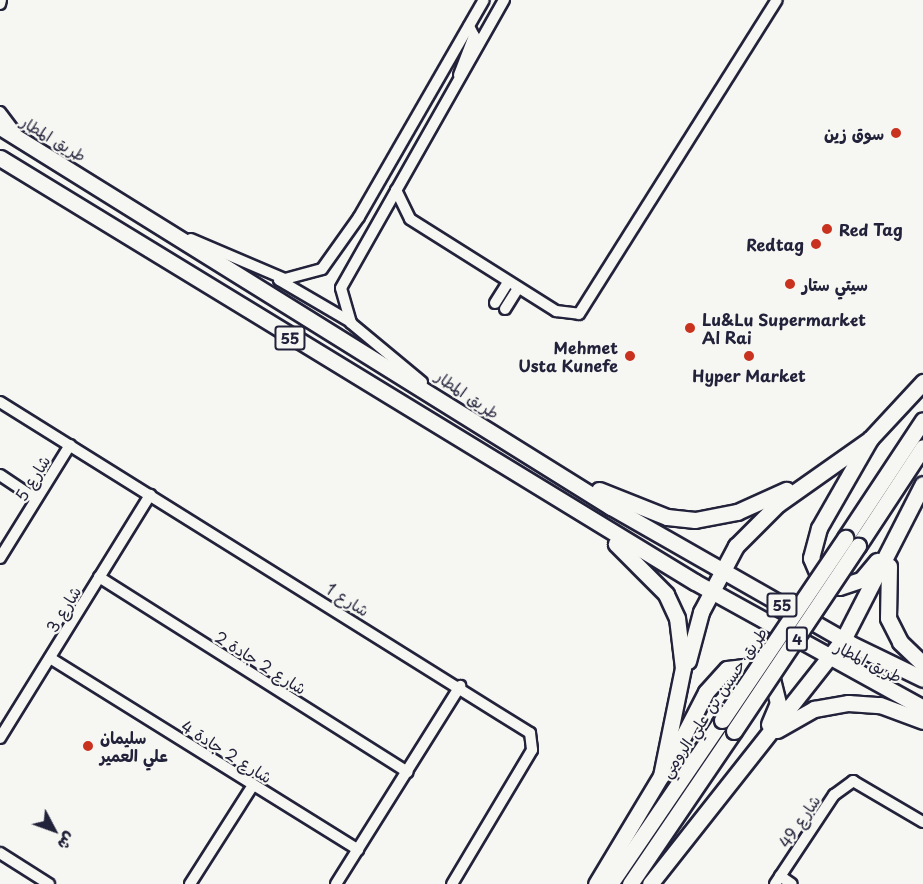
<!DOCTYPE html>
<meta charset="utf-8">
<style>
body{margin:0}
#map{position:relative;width:923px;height:884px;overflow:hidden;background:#f6f6f2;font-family:"Playpen Sans","Playpen Sans Arabic",sans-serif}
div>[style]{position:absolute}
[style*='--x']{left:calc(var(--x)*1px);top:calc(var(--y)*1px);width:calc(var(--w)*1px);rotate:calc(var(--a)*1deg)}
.roads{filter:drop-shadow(2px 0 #22223b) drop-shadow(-2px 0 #22223b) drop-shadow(0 2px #22223b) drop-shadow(0 -2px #22223b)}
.minor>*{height:10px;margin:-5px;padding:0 5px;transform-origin:5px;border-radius:5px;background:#f6f6f2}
.highway>*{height:15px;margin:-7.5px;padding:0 7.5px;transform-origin:7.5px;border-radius:7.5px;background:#f6f6f2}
.bridges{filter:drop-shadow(2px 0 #22223b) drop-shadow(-2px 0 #22223b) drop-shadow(0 2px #22223b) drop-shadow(0 -2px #22223b)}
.highway-bridge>*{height:15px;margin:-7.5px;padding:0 7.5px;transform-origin:7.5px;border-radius:7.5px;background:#f6f6f2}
.dots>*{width:16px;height:16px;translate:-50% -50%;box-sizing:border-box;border:3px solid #f6f6f2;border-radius:50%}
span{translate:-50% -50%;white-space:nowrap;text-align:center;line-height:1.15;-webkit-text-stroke:4.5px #f6f6f2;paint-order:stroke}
.shield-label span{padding:2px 4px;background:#f6f6f2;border:2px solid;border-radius:4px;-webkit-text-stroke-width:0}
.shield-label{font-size:15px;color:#22223b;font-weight:700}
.poi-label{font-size:16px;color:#22223b;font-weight:700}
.right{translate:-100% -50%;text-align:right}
.left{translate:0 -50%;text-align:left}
.street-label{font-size:16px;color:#22223b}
.north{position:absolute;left:24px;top:800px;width:60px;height:60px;-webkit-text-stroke:4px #f6f6f2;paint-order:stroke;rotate:131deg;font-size:16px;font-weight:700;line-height:24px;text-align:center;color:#22223b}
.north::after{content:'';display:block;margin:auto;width:21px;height:27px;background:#22223b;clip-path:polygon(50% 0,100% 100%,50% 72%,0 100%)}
</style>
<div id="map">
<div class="roads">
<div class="minor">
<div style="--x:0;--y:4;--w:4;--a:-76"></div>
<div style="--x:459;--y:75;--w:42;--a:-69"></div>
<div style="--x:474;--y:36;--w:11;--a:-117"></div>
<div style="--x:0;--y:112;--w:26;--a:53"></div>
<div style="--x:396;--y:190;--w:32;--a:64"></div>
<div style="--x:410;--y:219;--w:173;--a:32.2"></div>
<div style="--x:556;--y:311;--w:23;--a:7"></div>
<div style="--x:579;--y:314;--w:371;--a:-57.8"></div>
<div style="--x:191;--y:239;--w:102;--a:23.1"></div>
<div style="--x:285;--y:279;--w:38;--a:-15"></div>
<div style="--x:322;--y:269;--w:64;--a:-54.6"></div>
<div style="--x:359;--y:217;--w:250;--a:-60.1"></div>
<div style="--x:279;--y:280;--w:83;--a:30.3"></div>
<div style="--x:495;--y:303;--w:25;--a:-58"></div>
<div style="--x:505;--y:309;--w:25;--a:-58"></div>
<div style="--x:422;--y:382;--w:92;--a:-140.3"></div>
<div style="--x:351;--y:323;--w:36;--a:-106"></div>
<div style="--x:341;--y:288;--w:331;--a:-60.5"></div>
<div style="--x:0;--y:402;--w:625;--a:31.99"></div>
<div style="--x:530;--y:733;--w:17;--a:83"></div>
<div style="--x:532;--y:750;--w:156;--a:120.8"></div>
<div style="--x:0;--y:475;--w:43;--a:33.7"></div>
<div style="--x:0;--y:558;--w:133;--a:-58.2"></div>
<div style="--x:99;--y:577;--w:365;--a:32.3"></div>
<div style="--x:50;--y:658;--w:363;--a:31.9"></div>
<div style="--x:0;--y:738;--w:286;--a:-58.3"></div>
<div style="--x:0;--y:853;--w:58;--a:32.3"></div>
<div style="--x:780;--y:876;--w:14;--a:34"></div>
<div style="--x:190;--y:884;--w:117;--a:-57.5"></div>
<div style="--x:336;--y:884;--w:234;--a:-57.9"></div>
<div style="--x:775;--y:884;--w:107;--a:-56.5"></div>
<div style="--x:834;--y:795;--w:24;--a:-36"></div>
<div style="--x:853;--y:781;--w:81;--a:30.4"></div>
</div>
<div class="highway">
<div style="--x:0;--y:127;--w:720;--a:31.88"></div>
<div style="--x:611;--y:507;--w:274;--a:29.7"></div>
<div style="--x:849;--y:643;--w:82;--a:25.9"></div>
<div style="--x:0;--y:158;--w:814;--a:31.39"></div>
<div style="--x:695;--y:582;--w:260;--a:28.9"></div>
<div style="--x:870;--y:439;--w:103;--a:119.8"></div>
<div style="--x:819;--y:528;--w:31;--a:105"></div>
<div style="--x:811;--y:558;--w:21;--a:67"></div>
<div style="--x:819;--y:577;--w:22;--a:27"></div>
<div style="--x:839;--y:587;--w:23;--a:-18"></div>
<div style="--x:861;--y:580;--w:25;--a:-50"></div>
<div style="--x:599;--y:490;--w:73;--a:21.7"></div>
<div style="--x:667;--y:517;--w:28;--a:6"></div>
<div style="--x:695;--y:520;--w:43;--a:-10.8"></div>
<div style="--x:737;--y:512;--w:54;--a:-24.2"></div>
<div style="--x:845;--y:538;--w:141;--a:-56.5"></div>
<div style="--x:858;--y:546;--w:118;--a:-56.7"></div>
<div style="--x:889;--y:566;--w:52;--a:91.1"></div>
<div style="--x:888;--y:618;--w:27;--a:63"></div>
<div style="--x:900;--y:642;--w:32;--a:44"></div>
<div style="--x:688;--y:661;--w:51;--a:-75.1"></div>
<div style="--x:701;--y:612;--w:75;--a:-62.1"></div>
<div style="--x:736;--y:546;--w:59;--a:-45"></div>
<div style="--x:778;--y:504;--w:113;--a:-35.2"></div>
<div style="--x:870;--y:439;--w:78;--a:-47.1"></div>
<div style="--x:777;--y:730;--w:43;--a:-29.6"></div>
<div style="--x:814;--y:709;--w:35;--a:-10"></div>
<div style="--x:848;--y:703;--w:32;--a:4"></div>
<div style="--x:880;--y:705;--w:46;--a:20.4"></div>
<div style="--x:672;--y:758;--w:74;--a:-62.7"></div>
<div style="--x:706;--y:692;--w:31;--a:-48"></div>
<div style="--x:727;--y:669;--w:24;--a:-7"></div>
<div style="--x:751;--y:666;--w:25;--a:32"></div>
<div style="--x:772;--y:679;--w:25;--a:76"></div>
<div style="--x:778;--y:703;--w:23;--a:113"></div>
<div style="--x:596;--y:884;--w:126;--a:-59"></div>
<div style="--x:661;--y:776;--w:110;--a:-78.5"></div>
<div style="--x:683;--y:668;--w:50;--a:-96.8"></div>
<div style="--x:677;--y:618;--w:26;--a:-115"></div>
<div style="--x:666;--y:594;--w:71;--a:-135"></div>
<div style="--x:610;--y:884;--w:199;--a:-55.7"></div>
<div style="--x:630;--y:884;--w:185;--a:-55.8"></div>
<div style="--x:650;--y:884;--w:311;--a:-51.7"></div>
<div style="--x:843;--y:640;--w:175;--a:-62.9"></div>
</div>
</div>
<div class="bridges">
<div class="highway-bridge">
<div style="--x:722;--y:720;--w:220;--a:-55.9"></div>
<div style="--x:734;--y:731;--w:223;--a:-56.2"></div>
</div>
</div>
<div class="dots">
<div style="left:896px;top:133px;background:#c8321e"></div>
<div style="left:827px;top:229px;background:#c8321e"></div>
<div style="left:816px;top:244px;background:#c8321e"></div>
<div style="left:790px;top:284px;background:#c8321e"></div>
<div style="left:690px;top:328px;background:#c8321e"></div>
<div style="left:630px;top:356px;background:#c8321e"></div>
<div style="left:749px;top:356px;background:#c8321e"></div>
<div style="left:88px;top:746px;background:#c8321e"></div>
</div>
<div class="shield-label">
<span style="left:290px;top:338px">55</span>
<span style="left:782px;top:605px">55</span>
<span style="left:797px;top:639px">4</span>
</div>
<div class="poi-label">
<span class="right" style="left:884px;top:133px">سوق زين</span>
<span class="left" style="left:839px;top:229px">Red Tag</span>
<span class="right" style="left:804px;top:244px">Redtag</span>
<span class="left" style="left:802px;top:284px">سيتي ستار</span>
<span class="left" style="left:702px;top:328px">Lu&amp;Lu Supermarket<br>Al Rai</span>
<span class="right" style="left:618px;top:356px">Mehmet<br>Usta Kunefe</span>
<span style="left:749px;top:375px">Hyper Market</span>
<span class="left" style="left:100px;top:746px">سليمان<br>علي العمير</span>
</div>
<div class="street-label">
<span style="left:54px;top:138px;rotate:31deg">طريق المطار</span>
<span style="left:468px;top:394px;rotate:34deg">طريق المطار</span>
<span style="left:32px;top:478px;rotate:-58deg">شارع 5</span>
<span style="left:348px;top:599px;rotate:32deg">شارع 1</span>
<span style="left:63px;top:609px;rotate:-59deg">شارع 3</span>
<span style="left:869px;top:661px;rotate:27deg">طريق المطار</span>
<span style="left:261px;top:662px;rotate:32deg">شارع 2 جادة 2</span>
<span style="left:713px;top:702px;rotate:-56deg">طريق حسين بن علي الرومي</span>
<span style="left:227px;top:751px;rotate:32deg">شارع 2 جادة 4</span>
<span style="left:799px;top:821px;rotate:-56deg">شارع 49</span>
</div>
<div class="north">ش</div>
</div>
